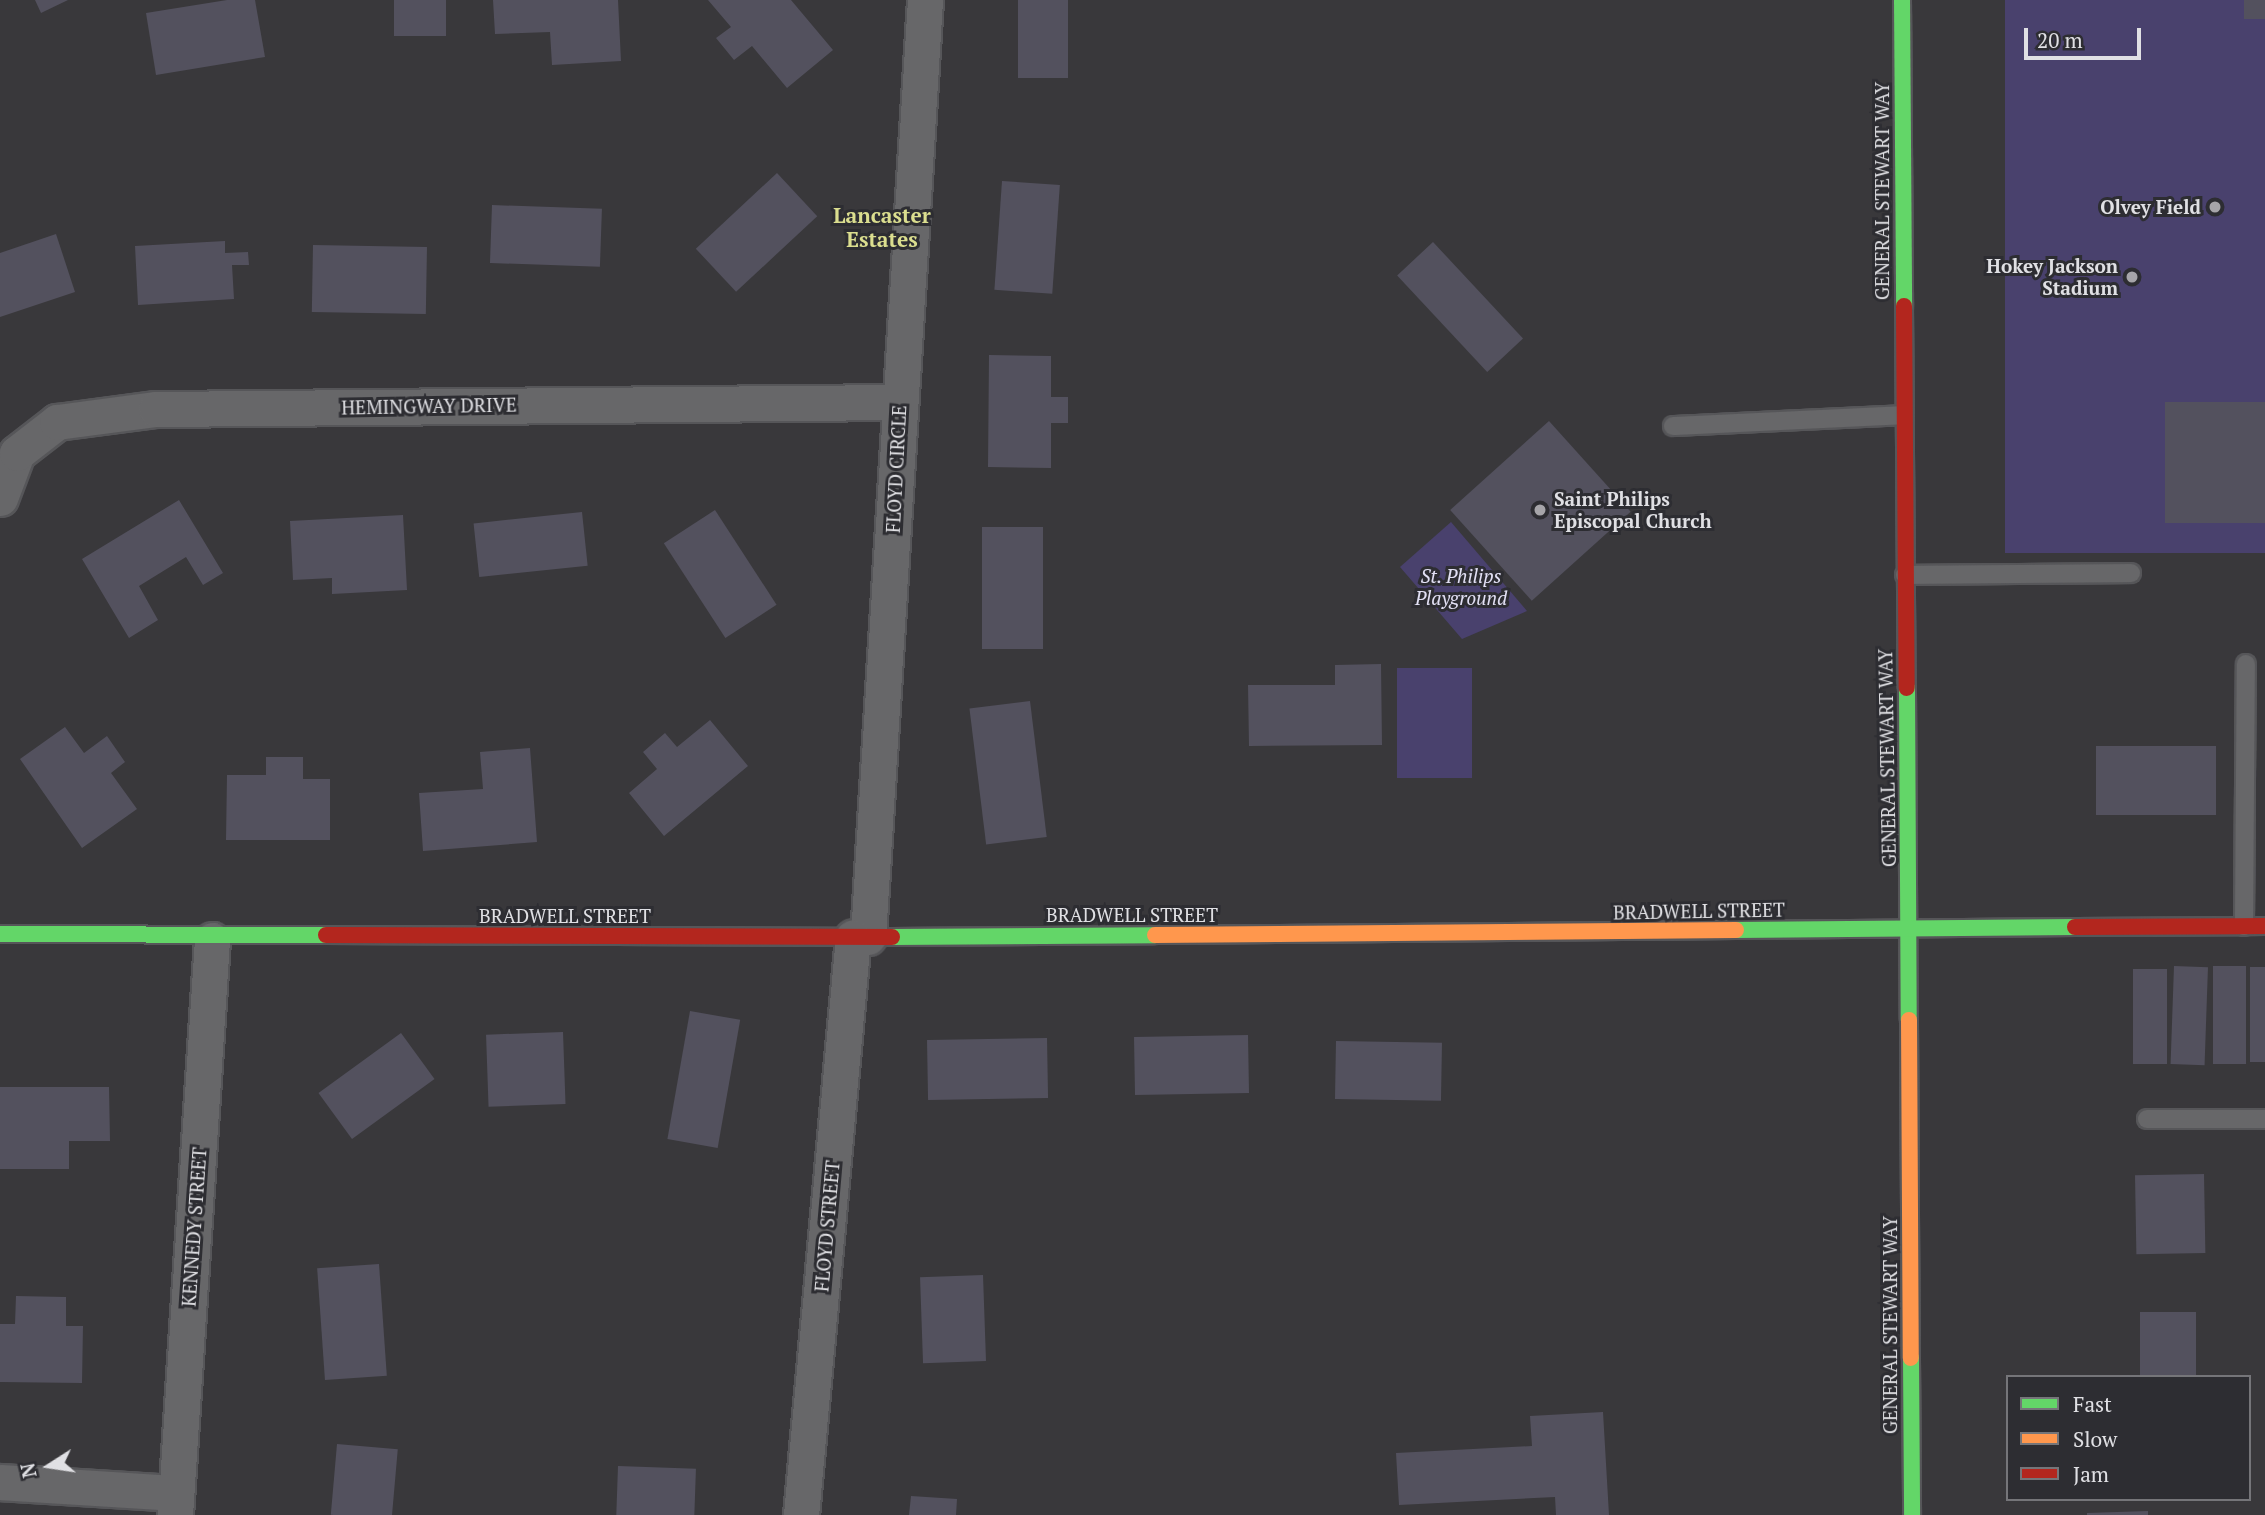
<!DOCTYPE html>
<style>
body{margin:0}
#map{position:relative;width:2265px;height:1515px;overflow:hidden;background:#39383b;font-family:"PT Serif",serif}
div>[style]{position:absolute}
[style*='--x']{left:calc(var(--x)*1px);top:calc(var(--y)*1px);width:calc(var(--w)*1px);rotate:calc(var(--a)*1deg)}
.green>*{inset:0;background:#49416d;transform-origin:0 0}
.building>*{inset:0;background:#53515e;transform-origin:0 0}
.roads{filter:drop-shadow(2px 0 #565659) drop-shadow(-2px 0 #565659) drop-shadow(0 2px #565659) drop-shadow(0 -2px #565659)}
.lane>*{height:18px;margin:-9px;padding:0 9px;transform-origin:9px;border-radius:9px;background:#676769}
.street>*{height:35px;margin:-17.5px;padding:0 17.5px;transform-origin:17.5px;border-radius:17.5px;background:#676769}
.fast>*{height:16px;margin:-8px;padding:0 8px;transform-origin:8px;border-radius:8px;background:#63d668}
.slow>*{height:16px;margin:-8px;padding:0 8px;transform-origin:8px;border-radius:8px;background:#ff974d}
.jam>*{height:16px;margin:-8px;padding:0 8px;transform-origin:8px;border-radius:8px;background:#b3261e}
.dots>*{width:19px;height:19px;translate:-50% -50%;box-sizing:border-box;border:4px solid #2d2d32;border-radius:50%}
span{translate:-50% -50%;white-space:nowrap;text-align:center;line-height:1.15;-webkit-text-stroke:6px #2d2d32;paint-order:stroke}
.street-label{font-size:19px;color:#e0e0e4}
.poi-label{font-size:19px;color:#e0e0e4;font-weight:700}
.right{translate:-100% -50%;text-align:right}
.left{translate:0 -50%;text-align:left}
.park-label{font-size:19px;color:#e2e0f4;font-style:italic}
.neighbourhood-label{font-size:21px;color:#dbde8f;font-weight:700}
.legend{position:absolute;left:2006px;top:1375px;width:245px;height:126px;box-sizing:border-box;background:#2d2d32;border:2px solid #757579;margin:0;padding:9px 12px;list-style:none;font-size:21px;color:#e0e0e4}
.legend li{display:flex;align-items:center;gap:14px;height:35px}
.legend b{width:35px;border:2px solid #757579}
.north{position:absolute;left:14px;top:1431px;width:70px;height:70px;-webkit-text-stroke:5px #2d2d32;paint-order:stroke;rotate:258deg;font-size:19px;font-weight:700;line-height:28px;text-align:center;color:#e0e0e4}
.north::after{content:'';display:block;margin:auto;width:24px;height:32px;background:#e0e0e4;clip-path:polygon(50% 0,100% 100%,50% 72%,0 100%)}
.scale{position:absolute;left:2024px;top:28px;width:117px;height:32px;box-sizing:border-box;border:4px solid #e0e0e4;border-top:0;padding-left:9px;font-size:21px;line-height:24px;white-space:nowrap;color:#e0e0e4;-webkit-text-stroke:5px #2d2d32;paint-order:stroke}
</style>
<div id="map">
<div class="green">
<div style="left:2005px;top:0;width:260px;height:553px"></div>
<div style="clip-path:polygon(1451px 522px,1527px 611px,1462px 639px,1400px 567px)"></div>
<div style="left:1397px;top:668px;width:75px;height:110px"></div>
</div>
<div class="building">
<div style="clip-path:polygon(35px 0,68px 0,41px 13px)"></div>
<div style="clip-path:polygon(227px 0,255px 0,265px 57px,156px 75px,146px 13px)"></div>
<div style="left:394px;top:0;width:52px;height:36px"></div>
<div style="clip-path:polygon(493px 0,618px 0,621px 61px,552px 65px,550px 32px,495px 34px)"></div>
<div style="clip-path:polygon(708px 0,791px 0,833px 50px,787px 88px,752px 46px,734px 60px,716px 38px,731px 27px)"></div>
<div style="left:1018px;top:0;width:50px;height:78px"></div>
<div style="left:2244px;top:0;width:21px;height:19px"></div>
<div style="left:777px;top:173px;width:59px;height:111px;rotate:47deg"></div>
<div style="left:1002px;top:181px;width:58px;height:109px;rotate:4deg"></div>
<div style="left:492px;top:205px;width:110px;height:58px;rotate:2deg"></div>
<div style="clip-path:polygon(56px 234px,75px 292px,0 317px,0 253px)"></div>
<div style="clip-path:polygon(225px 241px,225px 253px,248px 252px,249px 265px,232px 265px,234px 299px,138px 305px,135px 246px)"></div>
<div style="left:1433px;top:242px;width:132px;height:49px;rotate:47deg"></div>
<div style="left:313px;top:245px;width:114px;height:67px;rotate:1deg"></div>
<div style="clip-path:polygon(989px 355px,1051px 356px,1051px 397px,1068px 397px,1068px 423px,1051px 423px,1051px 468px,988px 467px)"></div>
<div style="left:2165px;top:402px;width:100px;height:121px"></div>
<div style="left:1549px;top:421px;width:122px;height:133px;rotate:48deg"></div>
<div style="clip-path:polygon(179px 500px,223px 573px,203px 585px,186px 557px,139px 586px,158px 620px,129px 638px,82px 559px)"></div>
<div style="left:715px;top:510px;width:113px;height:61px;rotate:57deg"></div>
<div style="left:582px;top:512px;width:54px;height:109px;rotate:84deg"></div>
<div style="clip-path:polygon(403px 515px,407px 590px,332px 594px,332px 578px,293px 580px,290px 521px)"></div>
<div style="left:1043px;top:527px;width:122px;height:61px;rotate:90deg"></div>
<div style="clip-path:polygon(1381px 664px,1382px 745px,1249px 746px,1248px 685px,1335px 685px,1335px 665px)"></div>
<div style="left:1030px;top:701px;width:137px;height:61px;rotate:83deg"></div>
<div style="clip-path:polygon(710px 720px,748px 766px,664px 836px,629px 793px,657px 769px,643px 752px,665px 733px,677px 747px)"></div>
<div style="clip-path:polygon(65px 727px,84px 753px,107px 736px,125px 762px,111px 773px,137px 809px,82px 848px,20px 759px)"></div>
<div style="left:2096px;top:746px;width:120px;height:69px"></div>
<div style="clip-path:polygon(530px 748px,537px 842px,423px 851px,419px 793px,483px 789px,480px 752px)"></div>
<div style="clip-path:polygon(266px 757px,303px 757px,303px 779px,330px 779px,330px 840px,226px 840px,227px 775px,266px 775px)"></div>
<div style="left:2174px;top:966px;width:34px;height:98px;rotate:2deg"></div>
<div style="left:2213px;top:966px;width:33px;height:98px"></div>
<div style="left:2250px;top:967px;width:15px;height:95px"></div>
<div style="left:2133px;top:969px;width:34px;height:95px"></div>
<div style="left:690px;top:1011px;width:51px;height:130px;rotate:10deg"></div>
<div style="left:563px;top:1032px;width:72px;height:77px;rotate:88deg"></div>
<div style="left:401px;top:1033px;width:57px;height:102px;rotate:54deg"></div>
<div style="left:1248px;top:1035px;width:58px;height:114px;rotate:89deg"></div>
<div style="left:1047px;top:1038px;width:60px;height:120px;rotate:89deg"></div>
<div style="left:1336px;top:1041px;width:106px;height:58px;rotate:1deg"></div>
<div style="clip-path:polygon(0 1087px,109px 1087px,110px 1141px,69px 1141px,69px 1169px,0 1169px)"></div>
<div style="left:2204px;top:1174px;width:79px;height:69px;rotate:89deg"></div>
<div style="left:379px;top:1264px;width:112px;height:62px;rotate:86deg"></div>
<div style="left:983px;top:1275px;width:86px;height:63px;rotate:88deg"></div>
<div style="clip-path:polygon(16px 1296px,66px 1297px,66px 1326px,83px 1326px,82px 1383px,0 1382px,0 1324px,15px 1324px)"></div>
<div style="left:2140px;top:1312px;width:56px;height:65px"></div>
<div style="clip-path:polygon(1603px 1412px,1609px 1515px,1556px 1515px,1555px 1497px,1399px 1505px,1396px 1453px,1532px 1446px,1530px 1416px)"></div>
<div style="left:337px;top:1444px;width:61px;height:71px;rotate:5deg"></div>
<div style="left:618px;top:1466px;width:78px;height:49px;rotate:2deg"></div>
<div style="clip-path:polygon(911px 1496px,957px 1499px,956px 1515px,909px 1515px)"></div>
<div style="clip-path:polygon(2148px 1511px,2148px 1515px,2087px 1515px,2087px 1513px)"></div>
</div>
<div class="roads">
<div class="lane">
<div style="--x:1673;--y:426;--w:230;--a:-2.7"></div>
<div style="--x:1905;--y:575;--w:226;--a:-0.5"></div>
<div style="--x:2244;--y:926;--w:262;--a:-89.6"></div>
<div style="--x:2147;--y:1119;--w:118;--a:0"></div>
</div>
<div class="street">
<div style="--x:0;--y:498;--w:48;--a:-69.3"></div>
<div style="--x:17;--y:453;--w:51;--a:-37.8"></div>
<div style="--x:57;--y:422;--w:100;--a:-7.5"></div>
<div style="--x:156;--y:409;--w:743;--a:-0.54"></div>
<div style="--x:868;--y:937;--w:939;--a:-86.52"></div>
<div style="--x:0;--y:1482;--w:176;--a:3.6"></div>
<div style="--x:175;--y:1515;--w:576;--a:-86.32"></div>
<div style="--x:801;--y:1515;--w:580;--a:-84.86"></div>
</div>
<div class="fast">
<div style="--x:1902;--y:0;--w:306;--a:89.6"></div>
<div style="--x:1907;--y:688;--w:332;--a:89.7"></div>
<div style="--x:1736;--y:930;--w:339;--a:-0.5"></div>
<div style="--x:0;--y:934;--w:326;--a:0.2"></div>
<div style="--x:892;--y:937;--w:263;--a:-0.4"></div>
<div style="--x:1911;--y:1358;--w:157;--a:89.6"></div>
</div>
<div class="slow">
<div style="--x:1155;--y:935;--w:581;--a:-0.49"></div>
<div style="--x:1909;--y:1020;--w:338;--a:89.7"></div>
</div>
<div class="jam">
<div style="--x:1904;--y:306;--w:382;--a:89.6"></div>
<div style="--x:2075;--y:927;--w:190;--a:-0.3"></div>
<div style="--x:326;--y:935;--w:566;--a:0.2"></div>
</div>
</div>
<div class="dots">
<div style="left:2215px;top:207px;background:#a6a5a9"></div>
<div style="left:2132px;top:277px;background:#a6a5a9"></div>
<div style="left:1540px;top:510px;background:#a6a5a9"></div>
</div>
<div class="street-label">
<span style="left:1882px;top:191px;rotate:-90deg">GENERAL STEWART WAY</span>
<span style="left:429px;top:406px;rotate:-1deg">HEMINGWAY DRIVE</span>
<span style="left:896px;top:469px;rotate:-87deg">FLOYD CIRCLE</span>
<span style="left:1887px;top:758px;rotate:-91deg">GENERAL STEWART WAY</span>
<span style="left:1699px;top:911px;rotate:-1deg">BRADWELL STREET</span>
<span style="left:1132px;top:915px">BRADWELL STREET</span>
<span style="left:565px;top:916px">BRADWELL STREET</span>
<span style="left:827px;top:1226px;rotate:-85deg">FLOYD STREET</span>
<span style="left:194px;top:1227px;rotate:-86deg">KENNEDY STREET</span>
<span style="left:1890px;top:1325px;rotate:-90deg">GENERAL STEWART WAY</span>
</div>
<div class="poi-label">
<span class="right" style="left:2201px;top:207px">Olvey Field</span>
<span class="right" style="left:2118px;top:277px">Hokey Jackson<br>Stadium</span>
<span class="left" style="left:1554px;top:510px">Saint Philips<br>Episcopal Church</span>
</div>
<div class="park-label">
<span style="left:1461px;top:587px">St. Philips<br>Playground</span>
</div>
<div class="neighbourhood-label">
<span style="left:882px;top:227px">Lancaster<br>Estates</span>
</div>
<ul class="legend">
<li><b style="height:9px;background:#63d668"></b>Fast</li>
<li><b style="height:9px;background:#ff974d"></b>Slow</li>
<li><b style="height:9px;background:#b3261e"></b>Jam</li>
</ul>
<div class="north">N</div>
<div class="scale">20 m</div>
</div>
